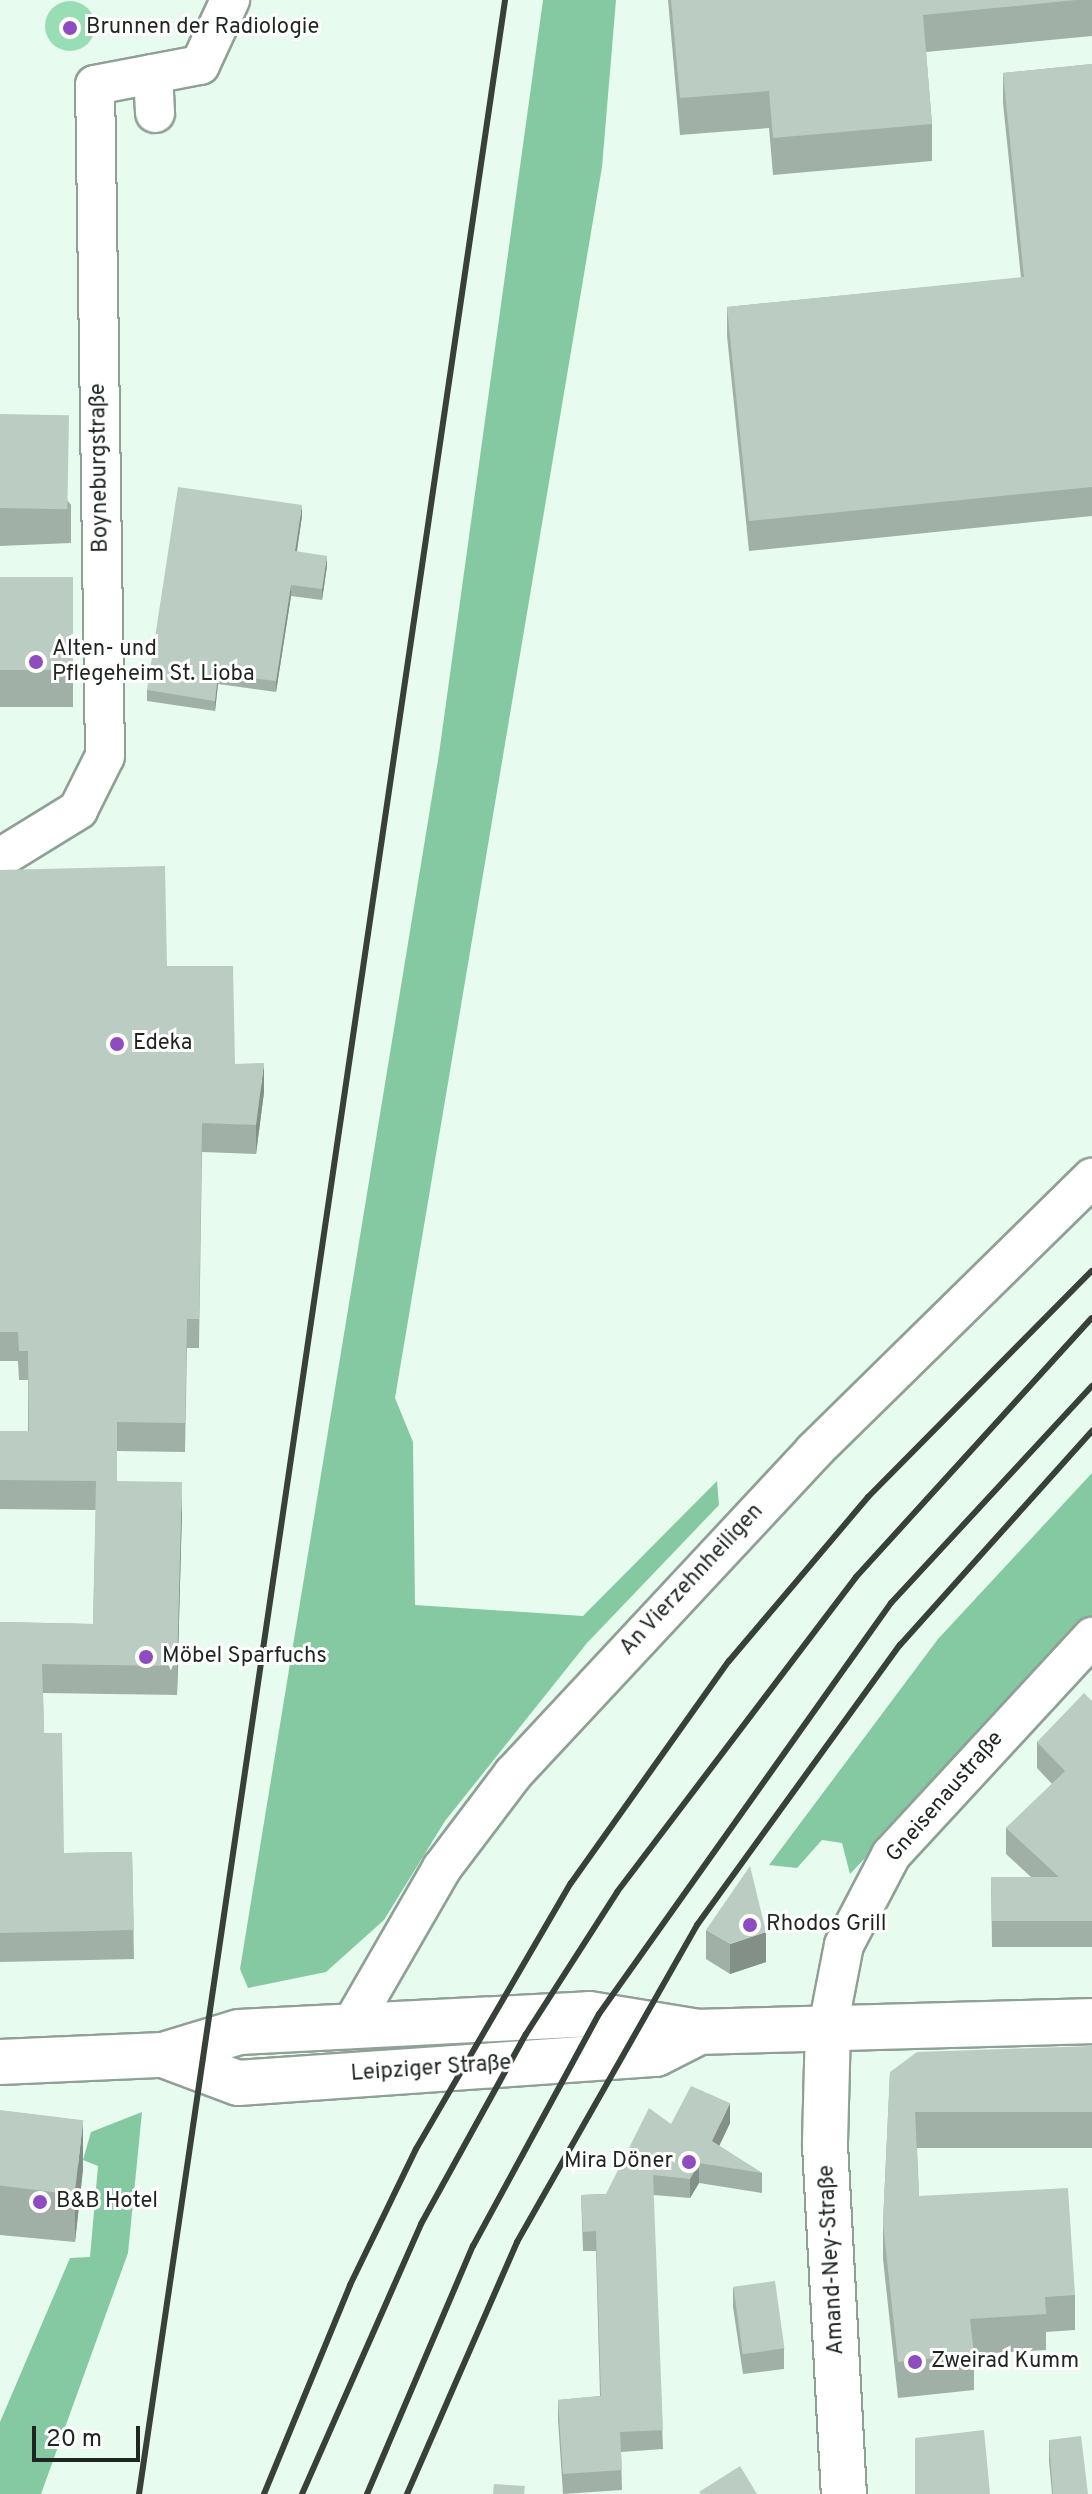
<!DOCTYPE html>
<meta charset="utf-8">
<style>
body{margin:0}
#map{position:relative;width:1092px;height:2494px;overflow:hidden;background:#e8fbef;font-family:Overpass,sans-serif}
div>[style]{position:absolute}
[style*='--x']{left:calc(var(--x)*1px);top:calc(var(--y)*1px);width:calc(var(--w)*1px);rotate:calc(var(--a)*1deg)}
.forest>*{inset:0;background:#85c9a2}
.water>*{inset:0;background:#98ddb5}
.round{border-radius:50%}
.roads{filter:drop-shadow(2px 0 #8fa196) drop-shadow(-2px 0 #8fa196) drop-shadow(0 2px #8fa196) drop-shadow(0 -2px #8fa196)}
.street>*{height:38px;margin:-19px;padding:0 19px;transform-origin:19px;border-radius:19px;background:#fff}
.secondary>*{height:44px;margin:-22px;padding:0 22px;transform-origin:22px;border-radius:22px;background:#fff}
.rail>*{height:6px;margin:-3px;padding:0 3px;transform-origin:3px;border-radius:3px;background:#38403a}
.wall>*{inset:0;background:#a1b0a7;transform-origin:0 0}
.shaded-wall>*{inset:0;background:#839088}
.building>*{inset:0;background:#bbcdc2;transform-origin:0 0}
.dots>*{width:22px;height:22px;translate:-50% -50%;box-sizing:border-box;border:4px solid #fff;border-radius:50%}
span{translate:-50% -50%;white-space:nowrap;text-align:center;line-height:1.15;-webkit-text-stroke:6px #fff;paint-order:stroke}
.poi-label{font-size:22px;color:#1f2621}
.left{translate:0 -50%;text-align:left}
.right{translate:-100% -50%;text-align:right}
.street-label{font-size:22px;color:#1f2621}
.scale{position:absolute;left:32px;top:2426px;width:108px;height:36px;box-sizing:border-box;border:4px solid #1f2621;border-top:0;padding-left:10px;font-size:24px;line-height:28px;white-space:nowrap;color:#1f2621;-webkit-text-stroke:6px #fff;paint-order:stroke}
</style>
<div id="map">
<div class="forest">
<div style="clip-path:polygon(543px 0,616px 0,602px 167px,395px 1398px,413px 1442px,415px 1605px,583px 1616px,717px 1481px,719px 1505px,587px 1643px,445px 1821px,384px 1920px,326px 1972px,248px 1988px,240px 1969px,439px 754px)"></div>
<div style="clip-path:polygon(1092px 1473px,1092px 1617px,850px 1874px,842px 1843px,822px 1840px,797px 1868px,769px 1865px,938px 1639px)"></div>
<div style="clip-path:polygon(142px 2112px,128px 2253px,41px 2494px,0 2494px,0 2422px,70px 2258px,90px 2257px,98px 2166px,83px 2160px,91px 2132px)"></div>
</div>
<div class="water">
<div class="round" style="left:45px;top:1px;width:50px;height:50px"></div>
</div>
<div class="roads">
<div class="street">
<div style="--x:153;--y:74;--w:39;--a:87"></div>
<div style="--x:0;--y:858;--w:92;--a:-31.6"></div>
<div style="--x:78;--y:810;--w:60;--a:-63.4"></div>
<div style="--x:105;--y:756;--w:671;--a:-90.85"></div>
<div style="--x:95;--y:85;--w:107;--a:-10.8"></div>
<div style="--x:200;--y:65;--w:72;--a:-65.2"></div>
<div style="--x:828;--y:2027;--w:84;--a:-79"></div>
<div style="--x:844;--y:1945;--w:102;--a:-62.4"></div>
<div style="--x:891;--y:1855;--w:297;--a:-47.3"></div>
<div style="--x:349;--y:2029;--w:186;--a:-60"></div>
<div style="--x:442;--y:1868;--w:118;--a:-52.9"></div>
<div style="--x:513;--y:1774;--w:442;--a:-47"></div>
<div style="--x:814;--y:1451;--w:390;--a:-44.5"></div>
</div>
<div class="secondary">
<div style="--x:828;--y:2027;--w:118;--a:91.5"></div>
<div style="--x:825;--y:2145;--w:350;--a:86.9"></div>
<div style="--x:163;--y:2055;--w:80;--a:20.5"></div>
<div style="--x:238;--y:2083;--w:419;--a:-4"></div>
<div style="--x:656;--y:2054;--w:48;--a:-27.1"></div>
<div style="--x:0;--y:2062;--w:163;--a:-2.5"></div>
<div style="--x:163;--y:2055;--w:79;--a:-16.8"></div>
<div style="--x:239;--y:2032;--w:350;--a:-2.9"></div>
<div style="--x:589;--y:2014;--w:111;--a:9.3"></div>
<div style="--x:699;--y:2032;--w:393;--a:-1.6"></div>
</div>
</div>
<div class="rail">
<div style="--x:139;--y:2494;--w:2521;--a:-81.65"></div>
<div style="--x:264;--y:2494;--w:226;--a:-67.6"></div>
<div style="--x:350;--y:2285;--w:151;--a:-64.1"></div>
<div style="--x:416;--y:2149;--w:308;--a:-59.8"></div>
<div style="--x:571;--y:1883;--w:272;--a:-54.6"></div>
<div style="--x:729;--y:1661;--w:215;--a:-49.7"></div>
<div style="--x:868;--y:1497;--w:318;--a:-45.3"></div>
<div style="--x:302;--y:2494;--w:295;--a:-66.2"></div>
<div style="--x:421;--y:2224;--w:217;--a:-61.1"></div>
<div style="--x:526;--y:2034;--w:169;--a:-57.3"></div>
<div style="--x:617;--y:1892;--w:395;--a:-52.8"></div>
<div style="--x:856;--y:1577;--w:350;--a:-47.7"></div>
<div style="--x:367;--y:2494;--w:270;--a:-66.9"></div>
<div style="--x:473;--y:2246;--w:264;--a:-61.5"></div>
<div style="--x:599;--y:2014;--w:504;--a:-54.61"></div>
<div style="--x:891;--y:1603;--w:296;--a:-47.2"></div>
<div style="--x:407;--y:2494;--w:275;--a:-66.4"></div>
<div style="--x:517;--y:2242;--w:365;--a:-60.4"></div>
<div style="--x:697;--y:1925;--w:346;--a:-54.1"></div>
<div style="--x:900;--y:1645;--w:288;--a:-48.1"></div>
</div>
<div class="wall">
<div style="clip-path:polygon(668px 0,1092px 0,1092px 36px,926px 52px,932px 124px,932px 161px,773px 175px,769px 128px,680px 135px)"></div>
<div style="clip-path:polygon(1092px 64px,1092px 516px,749px 551px,727px 336px,727px 307px,1021px 278px,1003px 103px,1003px 73px)"></div>
<div style="clip-path:polygon(0 414px,71px 505px,71px 543px,0 546px)"></div>
<div style="clip-path:polygon(302px 516px,297px 552px,327px 566px,322px 600px,291px 596px,276px 692px,218px 684px,215px 711px,147px 701px,147px 690px)"></div>
<div style="left:73px;top:577px;width:130px;height:73px;rotate:90deg"></div>
<div style="clip-path:polygon(0 870px,167px 966px,235px 1064px,264px 1092px,256px 1154px,202px 1152px,199px 1348px,187px 1348px,185px 1452px,117px 1451px,117px 1481px,182px 1511px,177px 1695px,43px 1693px,44px 1733px,64px 1853px,132px 1852px,134px 1959px,0 1962px,0 1622px,93px 1624px,96px 1510px,0 1509px,0 1431px,28px 1431px,28px 1380px,19px 1380px,18px 1361px,0 1361px)"></div>
<div style="clip-path:polygon(1092px 1701px,1092px 1947px,992px 1947px,991px 1877px,1031px 1877px,1006px 1854px,1006px 1828px,1052px 1784px,1037px 1768px,1037px 1742px)"></div>
<div style="clip-path:polygon(706px 1930px,766px 1962px,730px 1974px,706px 1959px)"></div>
<div style="clip-path:polygon(1092px 2046px,1092px 2148px,917px 2148px,919px 2196px,1075px 2295px,1075px 2330px,1046px 2332px,1046px 2350px,974px 2354px,974px 2390px,898px 2398px,883px 2259px,883px 2223px,890px 2072px)"></div>
<div style="clip-path:polygon(0 2110px,83px 2169px,75px 2242px,0 2235px)"></div>
<div style="clip-path:polygon(730px 2123px,719px 2146px,762px 2173px,762px 2193px,699px 2183px,690px 2198px,653px 2195px,663px 2449px,621px 2452px,622px 2490px,563px 2494px,558px 2420px,558px 2400px,600px 2396px,596px 2251px,583px 2251px,581px 2195px,606px 2194px,671px 2124px)"></div>
<div style="clip-path:polygon(733px 2287px,784px 2348px,784px 2369px,743px 2374px,733px 2307px)"></div>
<div style="clip-path:polygon(1049px 2440px,1088px 2494px,1052px 2494px,1049px 2461px)"></div>
</div>
<div class="shaded-wall">
<div style="clip-path:polygon(302px 505px,302px 516px,295px 562px,295px 551px)"></div>
<div style="clip-path:polygon(327px 556px,327px 566px,322px 600px,322px 589px)"></div>
<div style="clip-path:polygon(291px 585px,291px 596px,276px 692px,276px 681px)"></div>
<div style="clip-path:polygon(218px 674px,218px 684px,215px 711px,215px 701px)"></div>
<div style="clip-path:polygon(264px 1063px,264px 1092px,256px 1154px,256px 1125px)"></div>
<div style="clip-path:polygon(182px 1482px,182px 1511px,177px 1695px,177px 1666px)"></div>
<div style="clip-path:polygon(766px 1932px,766px 1962px,730px 1974px,730px 1944px)"></div>
<div style="clip-path:polygon(730px 2103px,730px 2123px,712px 2161px,712px 2141px)"></div>
<div style="clip-path:polygon(83px 2120px,83px 2169px,75px 2242px,75px 2193px)"></div>
<div style="clip-path:polygon(699px 2163px,699px 2183px,690px 2198px,690px 2179px)"></div>
</div>
<div class="building">
<div style="clip-path:polygon(671px 0,1076px 0,923px 15px,932px 124px,773px 138px,769px 91px,680px 98px)"></div>
<div style="clip-path:polygon(1092px 64px,1092px 487px,749px 521px,727px 307px,1024px 277px,1003px 73px)"></div>
<div style="left:0;top:414px;width:69px;height:94px;rotate:1deg"></div>
<div style="clip-path:polygon(178px 487px,302px 505px,295px 551px,327px 556px,322px 589px,291px 585px,276px 681px,218px 674px,215px 701px,147px 690px)"></div>
<div style="left:73px;top:577px;width:93px;height:73px;rotate:90deg"></div>
<div style="clip-path:polygon(165px 866px,167px 966px,233px 966px,235px 1064px,264px 1063px,256px 1125px,202px 1123px,199px 1319px,187px 1319px,185px 1423px,117px 1422px,117px 1481px,182px 1482px,177px 1666px,42px 1664px,44px 1733px,62px 1733px,64px 1853px,132px 1852px,134px 1930px,0 1933px,0 1622px,93px 1624px,96px 1481px,0 1480px,0 1431px,29px 1431px,28px 1351px,19px 1351px,18px 1332px,0 1332px,0 870px)"></div>
<div style="clip-path:polygon(1084px 1693px,1092px 1701px,1092px 1921px,992px 1921px,991px 1877px,1059px 1877px,1006px 1828px,1065px 1771px,1037px 1742px)"></div>
<div style="clip-path:polygon(750px 1866px,766px 1932px,730px 1944px,706px 1930px)"></div>
<div style="clip-path:polygon(1092px 2046px,1092px 2112px,915px 2112px,919px 2196px,1068px 2188px,1075px 2295px,1045px 2297px,1046px 2314px,970px 2319px,974px 2354px,898px 2362px,883px 2223px,890px 2072px,917px 2052px)"></div>
<div style="clip-path:polygon(691px 2086px,730px 2103px,712px 2141px,762px 2173px,699px 2163px,690px 2179px,653px 2175px,663px 2430px,620px 2432px,622px 2470px,563px 2474px,558px 2400px,601px 2396px,596px 2231px,583px 2232px,581px 2195px,606px 2194px,649px 2108px,671px 2124px)"></div>
<div style="left:0;top:2110px;width:84px;height:75px;rotate:7deg"></div>
<div style="left:775px;top:2281px;width:68px;height:42px;rotate:82deg"></div>
<div style="clip-path:polygon(984px 2430px,990px 2494px,915px 2494px,915px 2438px)"></div>
<div style="clip-path:polygon(1081px 2436px,1088px 2494px,1053px 2494px,1049px 2440px)"></div>
<div style="clip-path:polygon(740px 2466px,757px 2494px,701px 2494px,699px 2492px)"></div>
<div style="clip-path:polygon(494px 2484px,525px 2486px,524px 2494px,493px 2494px)"></div>
</div>
<div class="dots">
<div style="left:70px;top:28px;background:#8f4bc0"></div>
<div style="left:36px;top:662px;background:#8f4bc0"></div>
<div style="left:117px;top:1044px;background:#8f4bc0"></div>
<div style="left:146px;top:1657px;background:#8f4bc0"></div>
<div style="left:750px;top:1925px;background:#8f4bc0"></div>
<div style="left:689px;top:2162px;background:#8f4bc0"></div>
<div style="left:40px;top:2202px;background:#8f4bc0"></div>
<div style="left:915px;top:2362px;background:#8f4bc0"></div>
</div>
<div class="poi-label">
<span class="left" style="left:86px;top:28px">Brunnen der Radiologie</span>
<span class="left" style="left:52px;top:662px">Alten- und<br>Pflegeheim St. Lioba</span>
<span class="left" style="left:133px;top:1044px">Edeka</span>
<span class="left" style="left:162px;top:1657px">Möbel Sparfuchs</span>
<span class="left" style="left:766px;top:1925px">Rhodos Grill</span>
<span class="right" style="left:673px;top:2162px">Mira Döner</span>
<span class="left" style="left:56px;top:2202px">B&amp;B Hotel</span>
<span class="left" style="left:931px;top:2362px">Zweirad Kumm</span>
</div>
<div class="street-label">
<span style="left:100px;top:468px;rotate:-91deg">Boyneburgstraße</span>
<span style="left:692px;top:1580px;rotate:-47deg">An Vierzehnheiligen</span>
<span style="left:945px;top:1797px;rotate:-49deg">Gneisenaustraße</span>
<span style="left:431px;top:2069px;rotate:-4deg">Leipziger Straße</span>
<span style="left:832px;top:2260px;rotate:-93deg">Amand-Ney-Straße</span>
</div>
<div class="scale">20 m</div>
</div>
